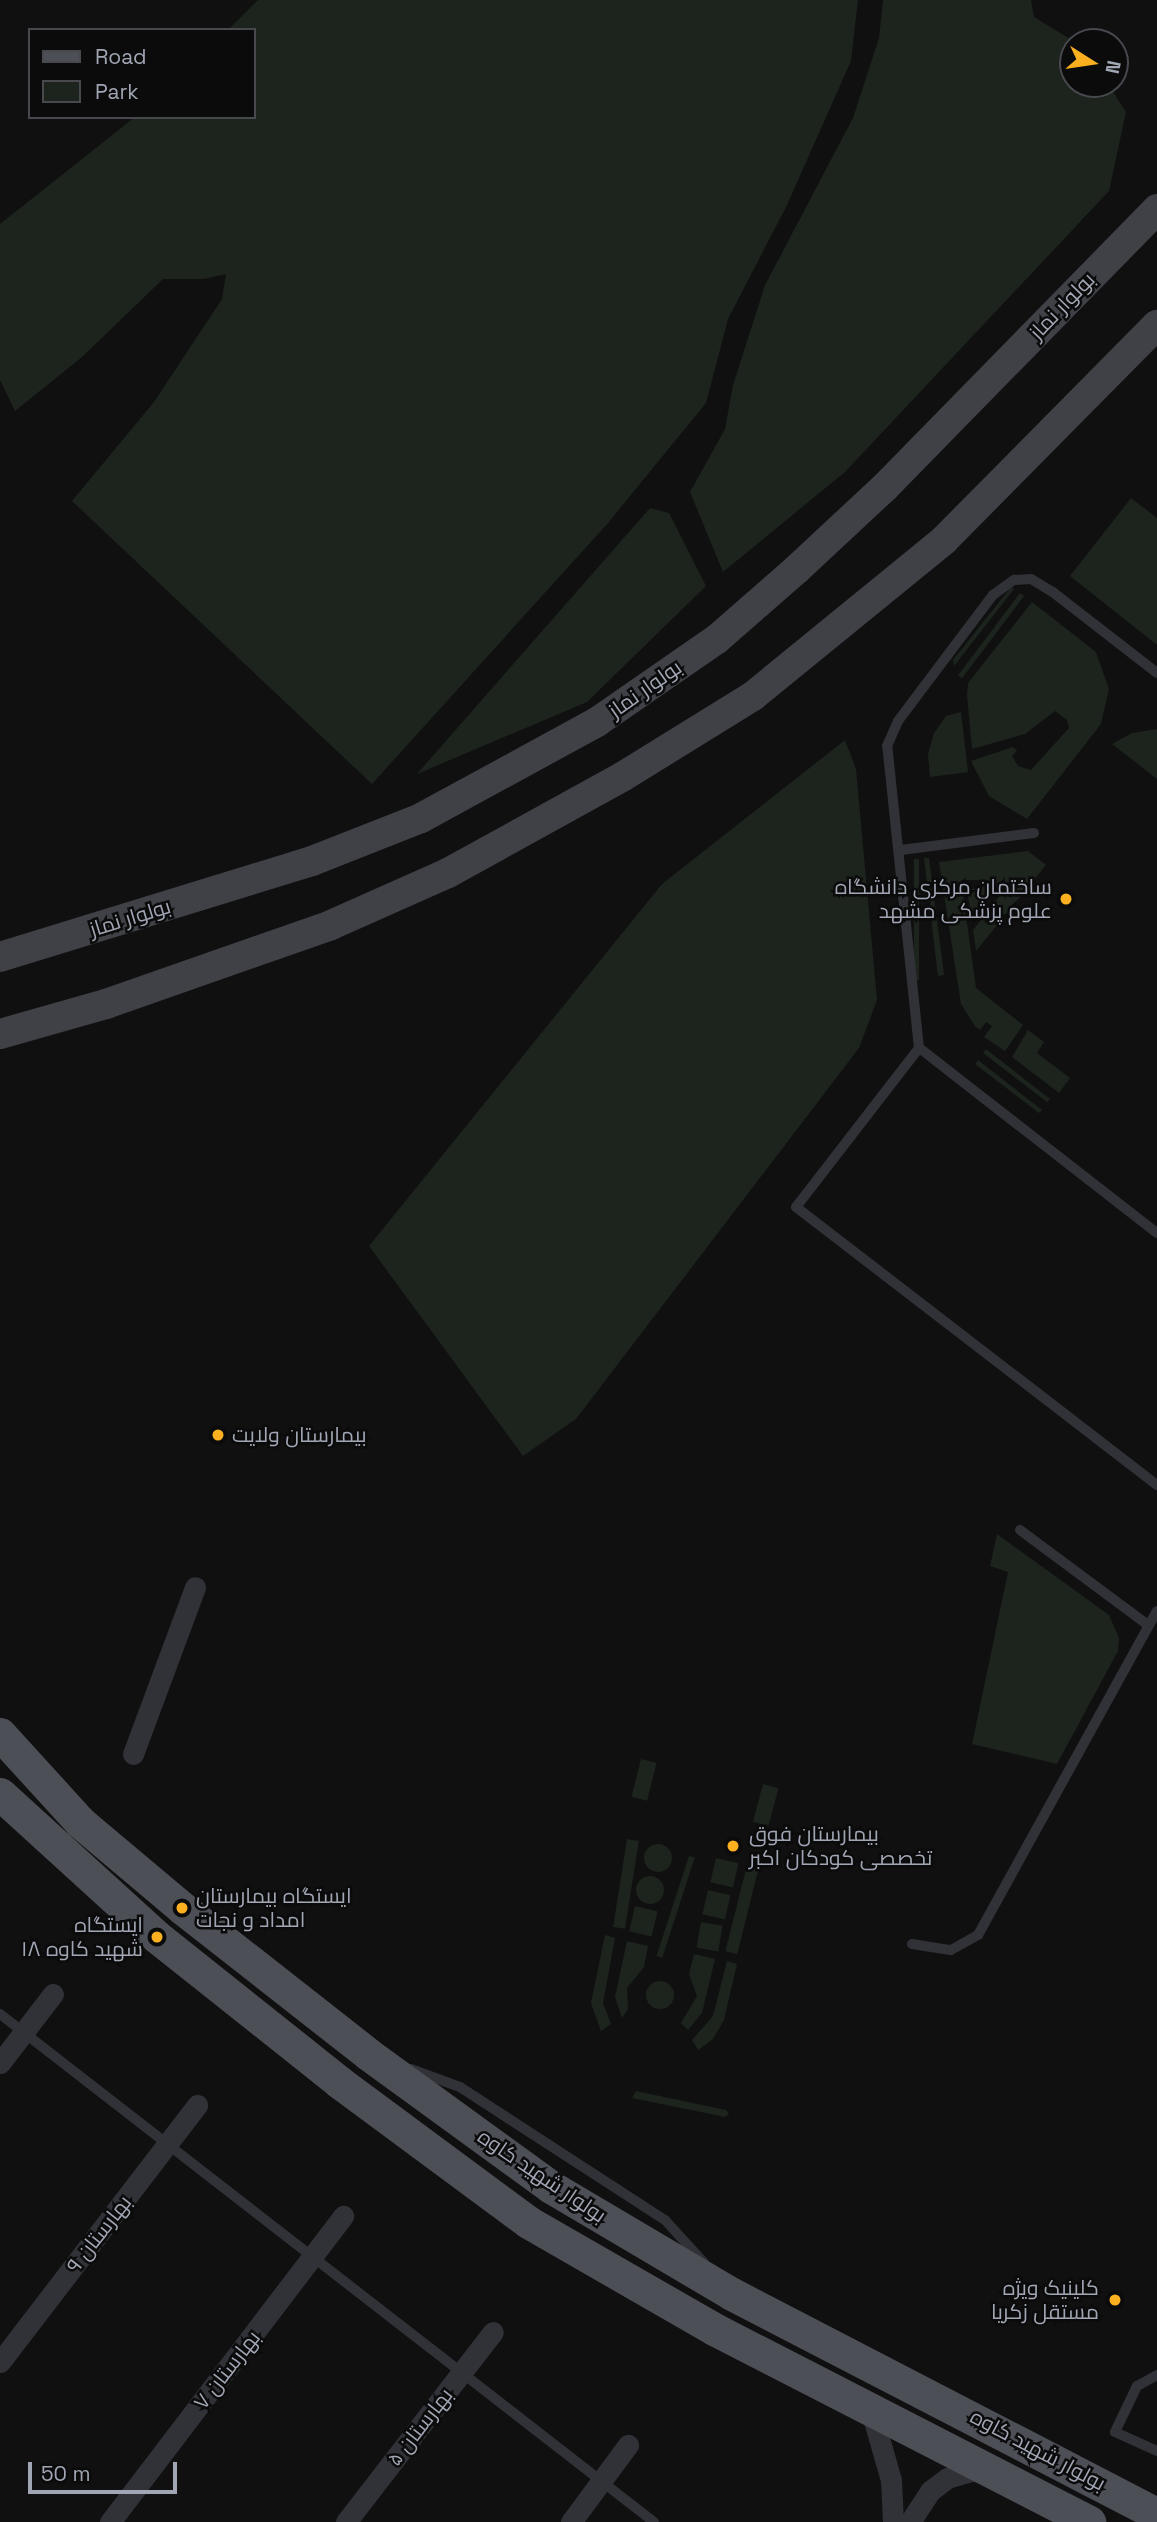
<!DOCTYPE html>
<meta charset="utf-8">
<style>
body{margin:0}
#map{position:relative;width:1157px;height:2522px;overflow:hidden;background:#101011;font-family:"Space Grotesk",Cairo,sans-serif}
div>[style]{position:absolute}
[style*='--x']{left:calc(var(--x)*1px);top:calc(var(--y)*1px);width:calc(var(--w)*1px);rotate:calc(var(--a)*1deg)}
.green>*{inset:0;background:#1c241d;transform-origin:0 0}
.round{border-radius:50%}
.lane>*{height:10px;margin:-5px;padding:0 5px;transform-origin:5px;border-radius:5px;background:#313237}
.street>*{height:21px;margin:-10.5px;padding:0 10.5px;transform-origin:10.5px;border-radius:10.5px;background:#313237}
.secondary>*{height:30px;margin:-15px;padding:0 15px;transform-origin:15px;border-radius:15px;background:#3f4147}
.primary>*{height:33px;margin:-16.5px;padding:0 16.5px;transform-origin:16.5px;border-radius:16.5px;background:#4d4f56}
.dots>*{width:19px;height:19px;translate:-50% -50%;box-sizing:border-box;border:4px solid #0b0b0c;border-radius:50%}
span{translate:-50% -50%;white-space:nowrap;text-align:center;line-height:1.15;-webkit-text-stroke:5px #0b0b0c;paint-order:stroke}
.street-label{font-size:21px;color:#a0a6b3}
.poi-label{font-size:21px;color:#a0a6b3}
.right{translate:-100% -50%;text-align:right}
.left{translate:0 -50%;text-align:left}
.legend{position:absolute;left:28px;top:28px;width:228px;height:91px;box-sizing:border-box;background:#0b0b0c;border:2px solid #47494f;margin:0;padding:9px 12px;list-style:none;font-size:21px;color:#a0a6b3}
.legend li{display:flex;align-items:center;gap:14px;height:35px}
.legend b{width:35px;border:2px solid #47494f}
.north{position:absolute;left:1059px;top:28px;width:70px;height:70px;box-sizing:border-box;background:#0b0b0c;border:2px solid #47494f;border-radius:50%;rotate:102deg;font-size:19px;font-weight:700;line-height:28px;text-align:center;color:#a0a6b3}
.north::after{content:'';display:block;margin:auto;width:24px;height:32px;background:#fab01f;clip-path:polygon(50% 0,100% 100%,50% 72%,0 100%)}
.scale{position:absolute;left:28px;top:2462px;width:149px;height:32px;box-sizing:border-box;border:4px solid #a0a6b3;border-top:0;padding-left:9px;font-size:21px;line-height:24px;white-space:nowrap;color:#a0a6b3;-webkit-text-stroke:5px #0b0b0c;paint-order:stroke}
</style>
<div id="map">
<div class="green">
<div style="clip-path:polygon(258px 0,858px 0,851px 61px,787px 205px,728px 319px,706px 403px,608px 523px,372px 784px,72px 501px,154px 402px,222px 299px,226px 274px,204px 279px,163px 279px,82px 357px,15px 411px,0 380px,0 224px,135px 117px,254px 117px,254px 30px,228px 30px)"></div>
<div style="clip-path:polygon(883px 0,1031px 0,1034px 17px,1075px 42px,1073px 84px,1108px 84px,1126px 112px,1109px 191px,845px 472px,723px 572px,690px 492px,725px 429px,733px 385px,765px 285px,853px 118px,879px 38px)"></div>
<div style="clip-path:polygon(1131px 498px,1157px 518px,1157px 645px,1070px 576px)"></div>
<div style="clip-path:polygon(650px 508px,669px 513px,706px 586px,587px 702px,417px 774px)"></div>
<div style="clip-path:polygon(1011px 587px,1014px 589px,954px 666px,953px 660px)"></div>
<div style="left:1020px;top:593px;width:5px;height:103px;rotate:37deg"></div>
<div style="clip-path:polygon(1032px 602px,1096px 652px,1109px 689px,1101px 724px,1027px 819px,989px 796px,971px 761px,1013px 747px,1017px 751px,1012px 756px,1018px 766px,1031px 770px,1069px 728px,1067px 720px,1055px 711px,1025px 734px,972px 749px,967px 695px,968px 683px)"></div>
<div style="clip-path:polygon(961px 712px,968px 772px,930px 777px,928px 754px,934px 733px,946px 716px)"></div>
<div style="clip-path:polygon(1157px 729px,1157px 779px,1112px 744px,1132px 733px)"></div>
<div style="clip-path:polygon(845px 740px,856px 769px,877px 1000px,859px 1048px,576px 1419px,523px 1456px,369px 1246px,662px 884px)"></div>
<div style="clip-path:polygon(1028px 851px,1046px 865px,976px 951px,973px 930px,1005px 889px,999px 885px,972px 920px,967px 890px,983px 887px,989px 880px,961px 880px,976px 988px,1023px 1025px,1005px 1051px,984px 1037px,992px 1026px,986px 1022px,980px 1030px,975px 1026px,961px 1004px,939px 862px)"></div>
<div style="clip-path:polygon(924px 858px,929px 858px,944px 975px,938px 976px)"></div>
<div style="left:914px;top:859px;width:5px;height:121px"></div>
<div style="clip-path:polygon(1028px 1030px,1044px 1042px,1037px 1053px,1070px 1078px,1059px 1093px,1012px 1057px)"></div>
<div style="clip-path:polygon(986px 1049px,1050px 1099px,1047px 1102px,983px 1053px)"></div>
<div style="clip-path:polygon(978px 1060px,1042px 1110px,1039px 1113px,975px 1064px)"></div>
<div style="clip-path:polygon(997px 1534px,1109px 1615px,1119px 1638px,1118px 1651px,1057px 1764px,972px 1744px,1008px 1572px,990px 1566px)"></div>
<div style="left:641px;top:1759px;width:16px;height:39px;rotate:14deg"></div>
<div style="left:763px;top:1784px;width:16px;height:39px;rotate:15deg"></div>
<div style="left:627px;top:1839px;width:12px;height:89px;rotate:9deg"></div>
<div class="round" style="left:644px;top:1844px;width:28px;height:28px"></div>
<div style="left:689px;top:1856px;width:6px;height:105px;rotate:18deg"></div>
<div style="left:716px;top:1858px;width:23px;height:25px;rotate:13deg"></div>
<div style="left:747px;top:1865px;width:12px;height:89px;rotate:14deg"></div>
<div class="round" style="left:636px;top:1876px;width:28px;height:28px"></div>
<div style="left:708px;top:1890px;width:23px;height:25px;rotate:13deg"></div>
<div style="left:635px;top:1906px;width:23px;height:26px;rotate:13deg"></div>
<div style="left:701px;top:1922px;width:22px;height:26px;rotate:10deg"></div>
<div style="clip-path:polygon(605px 1935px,615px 1938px,603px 2003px,611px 2024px,601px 2031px,591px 2003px)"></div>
<div style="clip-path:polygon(627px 1941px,648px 1946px,644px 1967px,627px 1988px,628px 2009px,622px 2018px,615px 1997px)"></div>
<div style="clip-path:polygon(694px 1954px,715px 1959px,702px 2013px,688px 2030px,681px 2023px,697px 1996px,689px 1974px)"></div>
<div style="clip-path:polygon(727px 1961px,737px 1964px,724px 2020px,713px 2039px,698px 2050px,692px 2040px,713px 2016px)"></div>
<div class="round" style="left:646px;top:1981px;width:28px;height:28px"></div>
<div style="clip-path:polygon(636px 2091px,726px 2110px,729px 2114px,725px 2117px,632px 2098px)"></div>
</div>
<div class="lane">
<div style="--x:901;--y:850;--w:134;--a:-7.3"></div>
<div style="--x:919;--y:1048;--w:304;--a:-96"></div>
<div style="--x:887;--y:746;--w:27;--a:-66"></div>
<div style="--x:898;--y:721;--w:158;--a:-53"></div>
<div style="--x:993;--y:595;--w:26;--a:-36"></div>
<div style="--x:1014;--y:580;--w:17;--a:-3"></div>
<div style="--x:1031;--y:579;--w:27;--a:31"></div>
<div style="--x:1054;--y:593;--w:130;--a:37.8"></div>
<div style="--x:1157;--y:1233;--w:301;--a:-142.1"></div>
<div style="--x:919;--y:1048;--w:201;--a:127.7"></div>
<div style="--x:796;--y:1207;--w:456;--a:37.6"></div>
<div style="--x:1020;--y:1530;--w:159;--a:36.6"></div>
<div style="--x:912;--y:1944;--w:39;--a:9"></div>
<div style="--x:951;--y:1950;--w:31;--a:-29"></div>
<div style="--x:978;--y:1935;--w:370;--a:-61.1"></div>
<div style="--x:0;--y:2014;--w:828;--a:37.84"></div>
<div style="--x:411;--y:2069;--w:52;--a:20.2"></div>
<div style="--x:460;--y:2087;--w:244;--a:33"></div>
<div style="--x:665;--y:2220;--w:58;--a:47.8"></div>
<div style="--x:1157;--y:2375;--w:23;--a:151"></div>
<div style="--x:1137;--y:2386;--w:51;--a:115.6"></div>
<div style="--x:1115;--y:2432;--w:46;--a:24.3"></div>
</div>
<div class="street">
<div style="--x:133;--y:1754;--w:178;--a:-69.6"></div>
<div style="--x:0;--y:2063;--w:87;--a:-52.5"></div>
<div style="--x:0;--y:2362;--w:324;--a:-52.5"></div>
<div style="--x:871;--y:2410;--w:73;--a:74.1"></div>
<div style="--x:891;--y:2480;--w:42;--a:87.3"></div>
<div style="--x:110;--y:2522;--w:385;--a:-52.7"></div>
<div style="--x:346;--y:2522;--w:240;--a:-52.3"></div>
<div style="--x:571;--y:2522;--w:96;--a:-53.5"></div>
<div style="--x:910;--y:2522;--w:37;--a:-57"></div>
<div style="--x:930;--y:2491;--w:21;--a:-37"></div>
<div style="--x:947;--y:2478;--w:40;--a:-16"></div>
</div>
<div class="secondary">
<div style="--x:0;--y:957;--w:326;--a:-17.1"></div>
<div style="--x:312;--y:861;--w:117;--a:-21.5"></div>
<div style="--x:421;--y:818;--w:200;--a:-28.6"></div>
<div style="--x:597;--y:722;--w:146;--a:-34.7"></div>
<div style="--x:717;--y:639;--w:106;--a:-41.2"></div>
<div style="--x:797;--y:569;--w:120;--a:-43"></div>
<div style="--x:885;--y:487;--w:389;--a:-45.6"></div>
<div style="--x:0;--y:1034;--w:110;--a:-15.8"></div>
<div style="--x:106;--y:1004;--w:238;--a:-19.3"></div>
<div style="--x:331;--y:925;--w:128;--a:-24"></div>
<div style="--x:448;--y:873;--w:199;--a:-28.9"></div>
<div style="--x:622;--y:777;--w:154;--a:-31.7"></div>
<div style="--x:753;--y:696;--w:247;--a:-39.2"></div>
<div style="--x:944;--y:540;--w:303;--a:-45.3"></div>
</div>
<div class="primary">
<div style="--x:0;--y:1734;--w:119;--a:47.7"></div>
<div style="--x:80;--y:1822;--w:133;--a:40.1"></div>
<div style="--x:182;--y:1908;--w:236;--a:38.1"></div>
<div style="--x:368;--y:2054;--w:226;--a:36"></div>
<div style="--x:551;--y:2187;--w:210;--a:30.6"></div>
<div style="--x:732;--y:2294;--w:479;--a:27.4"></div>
<div style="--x:0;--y:1794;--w:212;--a:42.3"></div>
<div style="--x:157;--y:1937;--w:233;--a:38.5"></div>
<div style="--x:339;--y:2082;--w:235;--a:36.5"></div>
<div style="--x:528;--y:2222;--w:215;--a:29.9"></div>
<div style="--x:714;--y:2329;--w:422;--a:27.2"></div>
</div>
<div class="dots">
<div style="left:1066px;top:899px;background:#fab01f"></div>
<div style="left:218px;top:1435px;background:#fab01f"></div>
<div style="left:733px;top:1846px;background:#fab01f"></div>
<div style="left:182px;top:1908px;background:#fab01f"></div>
<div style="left:157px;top:1937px;background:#fab01f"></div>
<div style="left:1115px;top:2300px;background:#fab01f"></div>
</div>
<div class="street-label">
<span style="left:1062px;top:306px;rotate:-46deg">بولوار نماز</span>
<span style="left:645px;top:689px;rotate:-35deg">بولوار نماز</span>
<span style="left:130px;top:918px;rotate:-17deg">بولوار نماز</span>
<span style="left:542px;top:2176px;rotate:34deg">بولوار شهید کاوه</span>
<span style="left:99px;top:2234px;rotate:-52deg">بهارستان ۹</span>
<span style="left:227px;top:2370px;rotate:-52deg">بهارستان ۷</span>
<span style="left:420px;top:2427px;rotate:-52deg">بهارستان ۵</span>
<span style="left:1038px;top:2450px;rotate:28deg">بولوار شهید کاوه</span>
</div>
<div class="poi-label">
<span class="right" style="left:1052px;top:899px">ساختمان مرکزی دانشگاه<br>علوم پزشکی مشهد</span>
<span class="left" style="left:232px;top:1435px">بیمارستان ولایت</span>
<span class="left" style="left:749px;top:1846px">بیمارستان فوق<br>تخصصی کودکان اکبر</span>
<span class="left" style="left:196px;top:1908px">ایستگاه بیمارستان<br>امداد و نجات</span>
<span class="right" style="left:143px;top:1937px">ایستگاه<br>شهید کاوه ۱۸</span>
<span class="right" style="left:1099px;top:2300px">کلینیک ویژه<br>مستقل زکریا</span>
</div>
<ul class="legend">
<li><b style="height:9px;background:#4d4f56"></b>Road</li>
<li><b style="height:19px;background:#1c241d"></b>Park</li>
</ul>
<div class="north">N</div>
<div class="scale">50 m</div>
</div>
